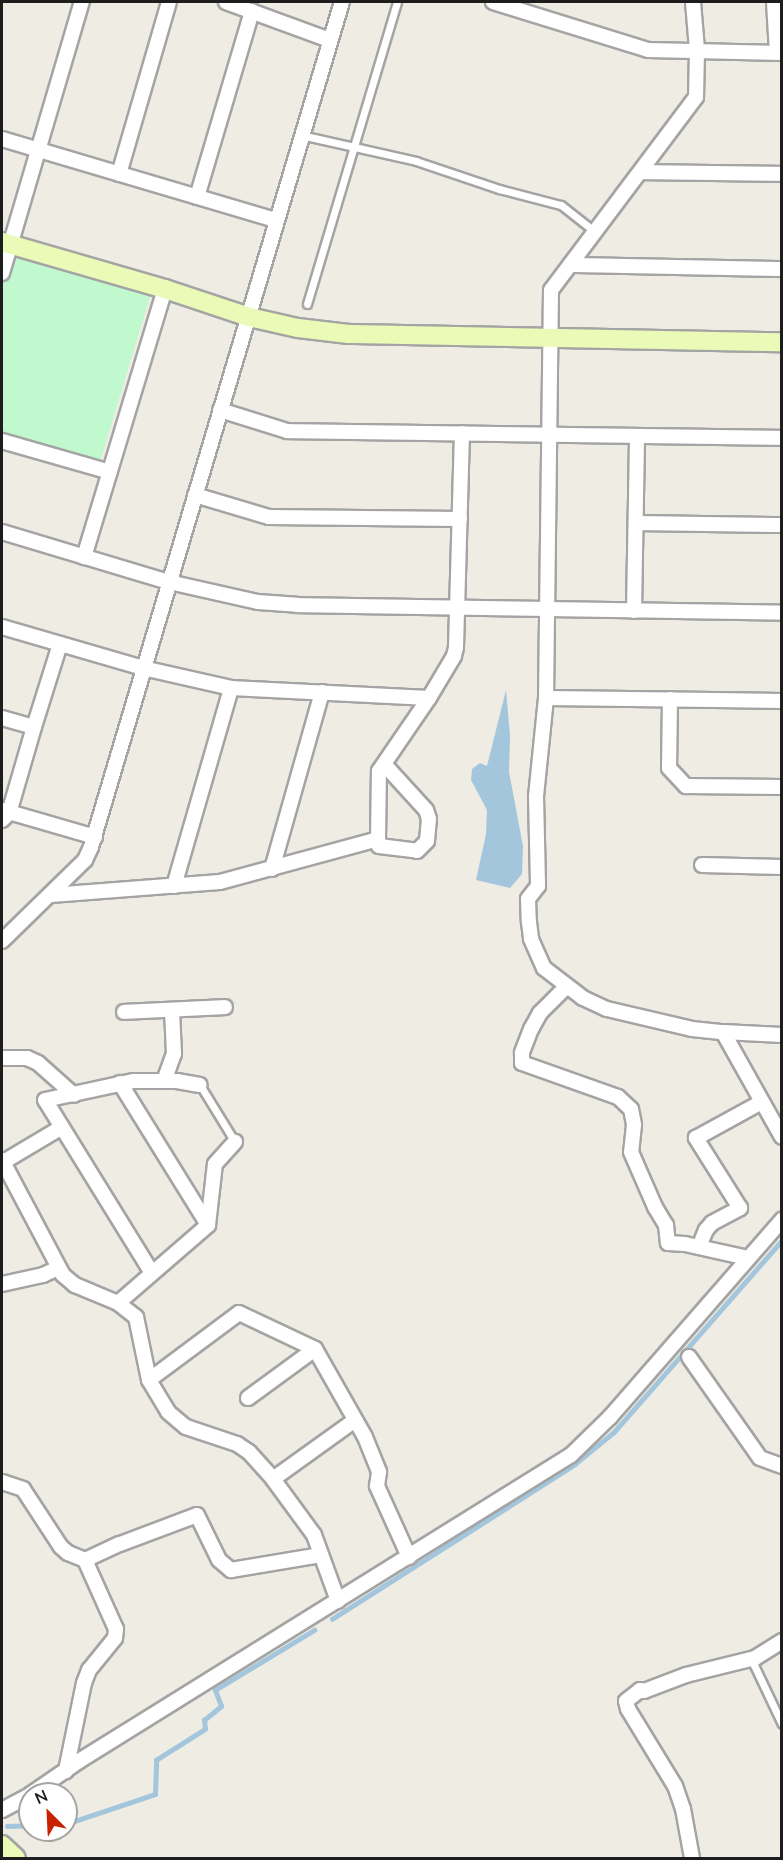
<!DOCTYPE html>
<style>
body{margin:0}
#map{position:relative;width:783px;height:1860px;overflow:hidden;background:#eeece3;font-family:"Nunito Sans",sans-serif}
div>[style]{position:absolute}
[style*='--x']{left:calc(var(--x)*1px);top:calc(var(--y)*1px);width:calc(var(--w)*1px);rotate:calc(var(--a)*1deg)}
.park>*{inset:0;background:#bff9cd}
.water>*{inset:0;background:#a3c6dd}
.stream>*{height:4.5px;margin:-2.25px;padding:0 2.25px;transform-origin:2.25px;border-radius:2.25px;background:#a3c6dd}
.roads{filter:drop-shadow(2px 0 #a4a4a4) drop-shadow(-2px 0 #a4a4a4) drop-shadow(0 2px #a4a4a4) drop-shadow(0 -2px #a4a4a4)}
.lane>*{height:7px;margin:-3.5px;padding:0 3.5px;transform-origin:3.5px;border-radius:3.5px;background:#fff}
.street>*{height:14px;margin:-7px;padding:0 7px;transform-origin:7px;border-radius:7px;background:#fff}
.secondary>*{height:18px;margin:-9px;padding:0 9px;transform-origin:9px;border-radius:9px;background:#ebfab6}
span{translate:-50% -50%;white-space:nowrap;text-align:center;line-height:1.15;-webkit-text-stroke:5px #fff;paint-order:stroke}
.frame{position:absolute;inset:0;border:3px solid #1d1d1d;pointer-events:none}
.north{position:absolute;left:18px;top:1782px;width:60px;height:60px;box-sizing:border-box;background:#fff;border:2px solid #a5a5a5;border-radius:50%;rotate:336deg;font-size:16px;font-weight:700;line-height:24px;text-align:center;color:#1d1d1d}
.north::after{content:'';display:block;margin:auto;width:21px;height:27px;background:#ca2100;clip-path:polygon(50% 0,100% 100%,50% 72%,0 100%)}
</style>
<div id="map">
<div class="park">
<div style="clip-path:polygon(10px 253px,151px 293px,99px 465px,2px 435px,2px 284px)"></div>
</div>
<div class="water">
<div style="clip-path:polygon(506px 690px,510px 735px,509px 772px,523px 846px,522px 874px,510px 888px,476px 880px,486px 834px,487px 810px,471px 780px,472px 769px,480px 763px,487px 766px)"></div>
</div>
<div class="stream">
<div style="--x:332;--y:1619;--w:288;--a:-32.5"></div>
<div style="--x:575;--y:1464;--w:50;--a:-39.4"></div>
<div style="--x:614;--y:1432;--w:255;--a:-48.8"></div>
<div style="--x:66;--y:1824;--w:94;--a:-18.6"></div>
<div style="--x:155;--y:1794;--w:34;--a:-88"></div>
<div style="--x:156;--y:1760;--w:58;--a:-32.3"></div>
<div style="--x:205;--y:1729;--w:9;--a:-96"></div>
<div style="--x:204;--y:1720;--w:22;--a:-39"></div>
<div style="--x:221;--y:1706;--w:17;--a:-111"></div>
<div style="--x:215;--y:1690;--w:116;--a:-31.2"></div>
<div style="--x:7;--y:1826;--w:23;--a:-2"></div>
</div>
<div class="roads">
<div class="lane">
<div style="--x:301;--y:135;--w:118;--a:12.7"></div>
<div style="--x:416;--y:161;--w:88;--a:18.6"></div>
<div style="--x:499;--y:189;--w:64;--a:14.5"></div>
<div style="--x:561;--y:205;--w:42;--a:38.2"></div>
<div style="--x:307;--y:304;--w:315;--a:-73.4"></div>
<div style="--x:200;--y:1085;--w:67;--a:58.4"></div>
<div style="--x:755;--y:1658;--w:7;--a:98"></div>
<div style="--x:754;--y:1665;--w:65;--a:64.6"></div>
</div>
<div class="street">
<div style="--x:226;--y:2;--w:111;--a:20.1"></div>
<div style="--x:493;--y:2;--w:162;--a:17.2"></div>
<div style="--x:648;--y:50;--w:134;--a:1.3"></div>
<div style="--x:693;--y:2;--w:48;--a:85.2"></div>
<div style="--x:697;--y:50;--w:47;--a:91.2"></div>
<div style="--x:696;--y:97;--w:241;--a:126.9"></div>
<div style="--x:551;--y:290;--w:408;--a:90.7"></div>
<div style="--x:546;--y:698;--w:99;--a:95.8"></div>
<div style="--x:536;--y:796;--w:90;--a:88.7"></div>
<div style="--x:538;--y:886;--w:16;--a:128"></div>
<div style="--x:528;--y:899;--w:23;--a:88"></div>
<div style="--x:529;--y:922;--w:17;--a:83"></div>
<div style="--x:531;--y:939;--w:32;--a:66"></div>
<div style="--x:544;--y:968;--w:49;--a:37.6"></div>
<div style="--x:583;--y:998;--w:26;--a:25"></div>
<div style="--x:607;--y:1009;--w:87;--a:13.2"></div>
<div style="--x:692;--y:1029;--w:31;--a:6"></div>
<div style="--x:723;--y:1032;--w:120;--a:60.7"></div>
<div style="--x:774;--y:2;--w:50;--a:86.6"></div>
<div style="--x:2;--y:139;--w:286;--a:16.5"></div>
<div style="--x:642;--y:172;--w:140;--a:0.8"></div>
<div style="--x:119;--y:174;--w:179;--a:-73.8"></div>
<div style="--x:197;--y:197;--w:194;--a:-73.5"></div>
<div style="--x:570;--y:265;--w:212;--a:1.1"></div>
<div style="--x:2;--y:273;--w:283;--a:-73.6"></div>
<div style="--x:220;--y:410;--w:70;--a:17.4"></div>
<div style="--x:287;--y:431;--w:495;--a:0.8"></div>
<div style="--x:2;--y:441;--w:112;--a:16"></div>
<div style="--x:195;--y:495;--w:77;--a:16.6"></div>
<div style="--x:269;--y:517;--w:191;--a:0.6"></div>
<div style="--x:636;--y:523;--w:146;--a:0.8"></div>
<div style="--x:2;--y:532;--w:174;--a:16.7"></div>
<div style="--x:169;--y:582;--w:91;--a:12.7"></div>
<div style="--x:258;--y:602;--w:39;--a:4"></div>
<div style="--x:297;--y:605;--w:485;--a:0.9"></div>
<div style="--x:84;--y:557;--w:280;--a:-73.2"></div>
<div style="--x:634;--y:611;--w:175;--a:-89"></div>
<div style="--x:2;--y:627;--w:147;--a:16.2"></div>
<div style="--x:143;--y:668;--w:90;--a:12.8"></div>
<div style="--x:231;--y:688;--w:198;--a:2.9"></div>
<div style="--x:546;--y:698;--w:236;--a:0.7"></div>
<div style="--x:670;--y:699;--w:69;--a:90.8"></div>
<div style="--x:669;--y:768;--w:25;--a:47"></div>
<div style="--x:686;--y:786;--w:96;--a:0.6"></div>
<div style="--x:2;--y:718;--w:33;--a:16"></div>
<div style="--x:34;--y:727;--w:87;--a:-72.6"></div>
<div style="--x:2;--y:810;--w:97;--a:16.2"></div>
<div style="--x:2;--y:820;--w:10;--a:-45"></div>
<div style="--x:9;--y:813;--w:90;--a:-73.8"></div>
<div style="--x:378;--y:839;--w:7;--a:82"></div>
<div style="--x:379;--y:846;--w:38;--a:7"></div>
<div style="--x:417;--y:851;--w:14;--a:-45"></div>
<div style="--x:427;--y:841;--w:22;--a:-85"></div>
<div style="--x:429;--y:819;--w:9;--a:-108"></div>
<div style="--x:426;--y:810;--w:62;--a:-132.4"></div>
<div style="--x:702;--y:865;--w:80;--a:1.4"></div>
<div style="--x:272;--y:869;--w:184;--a:-74.2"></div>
<div style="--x:174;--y:886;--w:206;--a:-73.9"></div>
<div style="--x:51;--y:895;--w:169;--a:-4.4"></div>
<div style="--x:220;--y:882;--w:164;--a:-15.2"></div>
<div style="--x:378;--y:839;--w:68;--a:-89.2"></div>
<div style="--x:379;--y:771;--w:88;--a:-55.6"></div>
<div style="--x:429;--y:698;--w:49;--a:-59.2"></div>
<div style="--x:454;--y:656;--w:9;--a:-77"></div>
<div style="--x:456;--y:647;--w:214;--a:-88.4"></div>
<div style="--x:2;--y:941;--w:116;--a:-44.3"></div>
<div style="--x:85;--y:860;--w:14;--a:-65"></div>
<div style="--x:91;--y:847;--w:881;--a:-73.46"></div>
<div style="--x:566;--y:987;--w:37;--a:135"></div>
<div style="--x:540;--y:1013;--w:18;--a:119"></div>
<div style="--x:531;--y:1029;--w:26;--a:111"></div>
<div style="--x:522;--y:1053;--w:10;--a:90"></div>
<div style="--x:522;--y:1063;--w:102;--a:19.5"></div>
<div style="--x:618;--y:1097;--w:18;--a:43"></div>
<div style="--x:631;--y:1109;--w:16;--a:79"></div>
<div style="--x:634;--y:1125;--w:27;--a:96"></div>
<div style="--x:631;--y:1152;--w:60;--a:66.4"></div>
<div style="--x:655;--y:1207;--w:21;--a:59"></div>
<div style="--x:666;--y:1225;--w:18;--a:84"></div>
<div style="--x:668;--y:1243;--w:17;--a:3"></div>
<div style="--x:685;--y:1244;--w:65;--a:12.5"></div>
<div style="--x:124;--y:1012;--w:101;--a:-2.8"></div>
<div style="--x:723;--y:1032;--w:59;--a:2.9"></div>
<div style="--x:2;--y:1058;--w:25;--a:0"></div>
<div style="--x:27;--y:1058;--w:12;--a:24"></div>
<div style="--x:38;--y:1063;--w:48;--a:41.6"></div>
<div style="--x:164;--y:1081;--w:29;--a:-70"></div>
<div style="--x:174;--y:1054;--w:44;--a:-92.6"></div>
<div style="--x:120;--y:1083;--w:167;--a:58.2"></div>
<div style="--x:2;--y:1160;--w:130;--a:62.1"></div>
<div style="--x:63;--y:1275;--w:16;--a:40"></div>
<div style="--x:75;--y:1285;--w:47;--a:22.7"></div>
<div style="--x:118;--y:1303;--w:23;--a:38"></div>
<div style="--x:136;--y:1317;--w:64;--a:78.3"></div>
<div style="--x:149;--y:1380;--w:37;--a:59"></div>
<div style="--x:168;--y:1412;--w:23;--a:40"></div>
<div style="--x:186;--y:1427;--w:54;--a:18.4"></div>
<div style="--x:237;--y:1444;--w:14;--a:34"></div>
<div style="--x:249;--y:1452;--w:36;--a:48"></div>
<div style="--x:273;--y:1479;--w:69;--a:53.8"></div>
<div style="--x:314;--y:1535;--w:70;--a:70"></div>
<div style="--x:5;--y:1161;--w:66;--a:-30.8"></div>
<div style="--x:699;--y:1247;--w:18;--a:-68"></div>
<div style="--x:706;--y:1230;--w:9;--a:-49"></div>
<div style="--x:712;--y:1223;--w:32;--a:-28"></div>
<div style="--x:740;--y:1208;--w:83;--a:-122.2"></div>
<div style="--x:696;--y:1138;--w:73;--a:-28.7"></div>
<div style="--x:152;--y:1273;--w:203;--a:-121.7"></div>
<div style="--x:45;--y:1100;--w:91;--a:-12.1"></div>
<div style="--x:134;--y:1081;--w:43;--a:0"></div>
<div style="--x:177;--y:1081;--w:23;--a:10"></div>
<div style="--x:2;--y:1284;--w:42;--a:-12.4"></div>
<div style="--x:43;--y:1275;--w:17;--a:-25"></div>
<div style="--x:118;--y:1303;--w:119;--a:-40.9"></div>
<div style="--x:208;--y:1225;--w:61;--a:-83.5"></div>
<div style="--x:215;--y:1164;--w:30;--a:-48"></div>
<div style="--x:689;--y:1357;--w:123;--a:54.9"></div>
<div style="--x:760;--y:1458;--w:23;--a:20"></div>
<div style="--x:149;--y:1380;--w:112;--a:-36.7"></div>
<div style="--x:239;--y:1313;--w:84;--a:25.3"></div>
<div style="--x:315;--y:1349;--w:101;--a:60.4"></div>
<div style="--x:365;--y:1437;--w:38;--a:68"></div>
<div style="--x:379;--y:1472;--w:14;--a:98"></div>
<div style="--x:377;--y:1486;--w:78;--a:65.7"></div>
<div style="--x:248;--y:1398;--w:83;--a:-36.2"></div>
<div style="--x:273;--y:1479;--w:101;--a:-35.7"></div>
<div style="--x:2;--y:1482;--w:22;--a:18"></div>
<div style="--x:23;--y:1489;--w:69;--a:56.8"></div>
<div style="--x:61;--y:1547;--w:9;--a:41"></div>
<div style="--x:68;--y:1553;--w:18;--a:22"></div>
<div style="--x:85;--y:1560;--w:76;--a:65.8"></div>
<div style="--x:116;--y:1629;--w:9;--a:96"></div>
<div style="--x:115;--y:1638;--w:41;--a:129.1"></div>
<div style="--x:89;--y:1670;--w:14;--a:111"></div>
<div style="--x:84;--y:1683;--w:90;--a:101.6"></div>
<div style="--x:85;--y:1560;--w:38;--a:-25"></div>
<div style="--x:120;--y:1544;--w:82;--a:-20.6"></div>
<div style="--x:197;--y:1515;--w:50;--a:63.9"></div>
<div style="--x:219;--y:1560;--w:16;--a:40"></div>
<div style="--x:231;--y:1570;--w:91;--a:-9.5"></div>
<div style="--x:31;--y:1794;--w:58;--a:-34.5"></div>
<div style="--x:79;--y:1761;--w:579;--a:-31.88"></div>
<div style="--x:571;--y:1455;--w:54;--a:-44.3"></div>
<div style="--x:610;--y:1417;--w:262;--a:-48.9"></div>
<div style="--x:2;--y:1810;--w:32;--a:-28"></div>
<div style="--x:692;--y:1858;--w:50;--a:-100.4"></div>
<div style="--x:683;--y:1809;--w:24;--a:-109"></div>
<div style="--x:675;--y:1786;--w:90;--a:-121.4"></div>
<div style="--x:628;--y:1709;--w:8;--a:-104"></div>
<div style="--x:626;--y:1701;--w:18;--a:-38"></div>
<div style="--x:640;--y:1690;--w:4;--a:14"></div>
<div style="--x:644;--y:1691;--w:45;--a:-20.9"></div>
<div style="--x:686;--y:1675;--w:71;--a:-13.8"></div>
<div style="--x:755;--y:1658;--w:32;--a:-32"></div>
</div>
<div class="secondary">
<div style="--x:2;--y:242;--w:170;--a:16.1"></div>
<div style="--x:165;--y:289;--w:89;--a:18.4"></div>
<div style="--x:249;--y:317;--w:50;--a:12.7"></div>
<div style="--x:298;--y:328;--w:51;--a:6.7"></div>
<div style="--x:349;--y:334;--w:433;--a:1.1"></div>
<div style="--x:2;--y:1845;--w:19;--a:43"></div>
</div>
</div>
<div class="frame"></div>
<div class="north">N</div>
</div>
